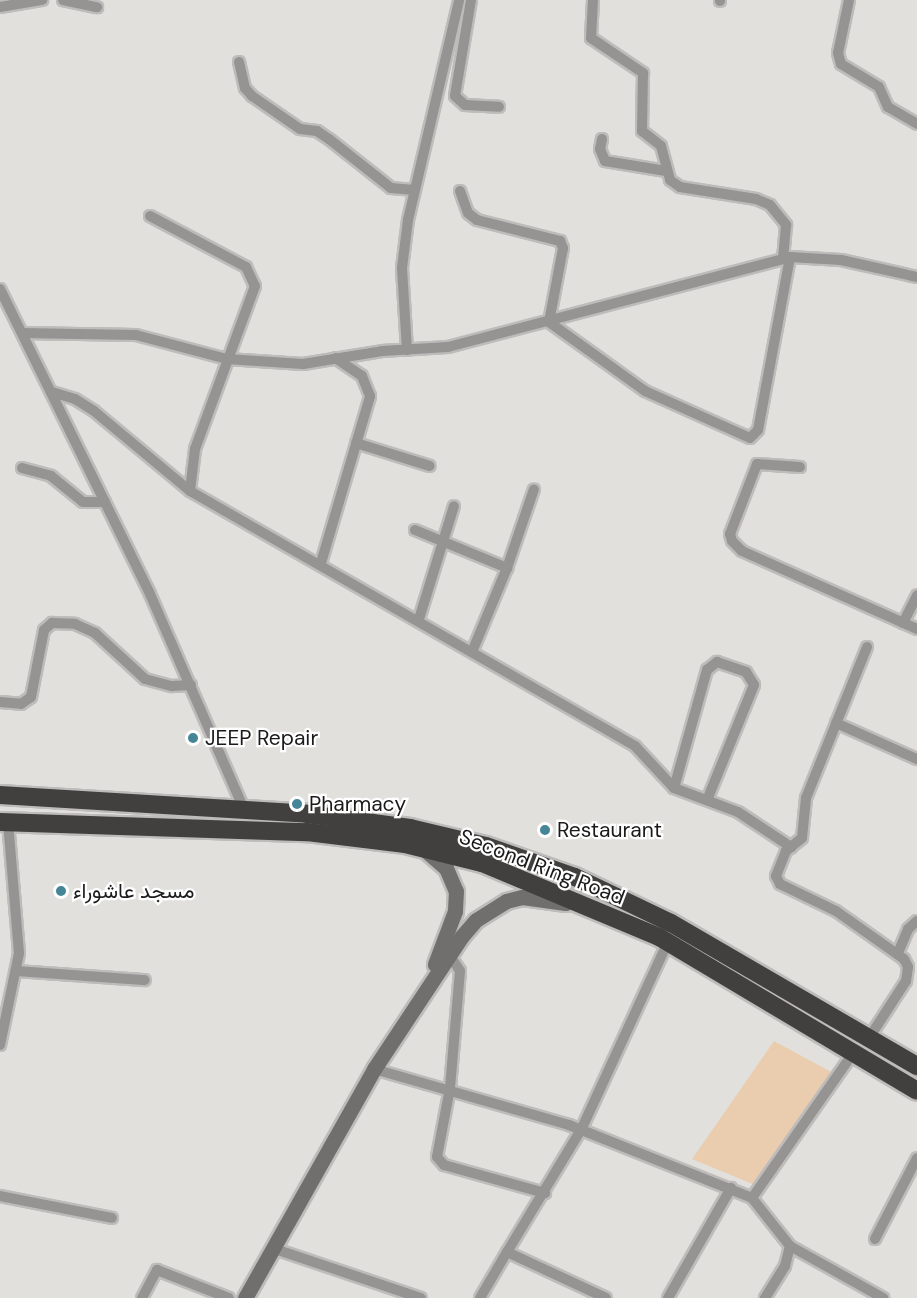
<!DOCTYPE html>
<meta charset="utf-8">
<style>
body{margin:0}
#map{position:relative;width:917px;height:1298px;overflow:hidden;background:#e2e0dd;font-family:"DM Sans",Vazirmatn,sans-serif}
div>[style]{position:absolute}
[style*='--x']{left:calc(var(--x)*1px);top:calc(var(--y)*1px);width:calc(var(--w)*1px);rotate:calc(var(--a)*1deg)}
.green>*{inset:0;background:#eacdaf}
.roads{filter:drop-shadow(2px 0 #bebcba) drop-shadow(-2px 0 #bebcba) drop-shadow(0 2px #bebcba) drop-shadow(0 -2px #bebcba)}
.street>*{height:10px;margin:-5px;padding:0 5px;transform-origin:5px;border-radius:5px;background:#959493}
.secondary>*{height:15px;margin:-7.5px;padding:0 7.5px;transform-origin:7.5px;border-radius:7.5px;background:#716f6e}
.highway>*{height:18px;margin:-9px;padding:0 9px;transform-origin:9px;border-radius:9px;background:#42403e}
.dots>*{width:16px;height:16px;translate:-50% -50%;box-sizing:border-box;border:3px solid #fff;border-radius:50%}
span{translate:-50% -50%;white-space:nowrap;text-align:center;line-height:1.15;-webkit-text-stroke:4.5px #fff;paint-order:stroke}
.poi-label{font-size:21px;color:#1b1a1a}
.left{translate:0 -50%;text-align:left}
.street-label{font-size:21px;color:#1b1a1a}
</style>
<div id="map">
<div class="green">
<div style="clip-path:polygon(774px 1041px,835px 1074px,755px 1185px,692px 1159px)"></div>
</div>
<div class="roads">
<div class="street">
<div style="--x:63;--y:0;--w:35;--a:12"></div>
<div style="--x:471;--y:0;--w:97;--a:99.5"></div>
<div style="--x:455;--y:96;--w:13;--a:42"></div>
<div style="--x:465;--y:105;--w:34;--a:3"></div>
<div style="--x:593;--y:0;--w:38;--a:93"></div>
<div style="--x:591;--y:38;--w:63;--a:33.9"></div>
<div style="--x:643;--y:73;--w:58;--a:91"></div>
<div style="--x:642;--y:131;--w:24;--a:38"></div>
<div style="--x:661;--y:146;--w:35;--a:75"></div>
<div style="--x:670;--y:180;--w:12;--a:35"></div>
<div style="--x:680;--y:187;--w:77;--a:9"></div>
<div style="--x:756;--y:199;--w:15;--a:23"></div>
<div style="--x:770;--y:205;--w:26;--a:51"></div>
<div style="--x:786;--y:225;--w:33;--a:95"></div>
<div style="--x:849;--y:0;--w:54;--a:101.7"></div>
<div style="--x:838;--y:53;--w:11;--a:75"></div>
<div style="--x:841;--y:64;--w:44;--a:31.2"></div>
<div style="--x:879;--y:87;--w:22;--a:66"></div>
<div style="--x:888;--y:107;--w:34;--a:30"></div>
<div style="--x:720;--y:1;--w:1;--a:-90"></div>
<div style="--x:0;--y:7;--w:43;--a:-9.5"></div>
<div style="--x:239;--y:62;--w:27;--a:77"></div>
<div style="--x:245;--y:88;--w:11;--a:49"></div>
<div style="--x:252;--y:96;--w:58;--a:34.5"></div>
<div style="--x:300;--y:129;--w:17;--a:7"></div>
<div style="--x:317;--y:131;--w:14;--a:34"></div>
<div style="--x:329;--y:139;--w:79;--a:38.3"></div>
<div style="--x:391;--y:188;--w:23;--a:5"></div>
<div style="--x:602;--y:139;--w:10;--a:101"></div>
<div style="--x:600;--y:149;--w:13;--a:67"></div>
<div style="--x:605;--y:161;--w:62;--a:9.3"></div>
<div style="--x:460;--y:191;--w:23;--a:70"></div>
<div style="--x:468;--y:213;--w:11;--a:38"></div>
<div style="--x:477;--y:220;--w:86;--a:14.2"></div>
<div style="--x:560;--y:241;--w:8;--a:67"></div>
<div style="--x:563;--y:248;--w:75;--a:100.7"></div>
<div style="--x:549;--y:322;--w:118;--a:35.7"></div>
<div style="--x:645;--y:391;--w:115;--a:24.1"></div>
<div style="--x:750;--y:438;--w:11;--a:-45"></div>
<div style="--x:758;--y:430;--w:176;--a:-79.5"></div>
<div style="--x:150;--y:216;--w:109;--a:28"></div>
<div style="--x:246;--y:267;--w:21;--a:65"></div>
<div style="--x:255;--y:286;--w:174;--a:110.2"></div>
<div style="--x:195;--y:449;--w:42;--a:96.8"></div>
<div style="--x:0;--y:289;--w:340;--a:63.8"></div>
<div style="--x:150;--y:594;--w:235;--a:66.4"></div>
<div style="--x:22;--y:333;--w:114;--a:1"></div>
<div style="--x:136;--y:335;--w:94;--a:14.8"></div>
<div style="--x:227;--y:359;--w:76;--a:3.8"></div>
<div style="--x:303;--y:364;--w:80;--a:-9.3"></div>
<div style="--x:382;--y:351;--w:66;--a:-3.5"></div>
<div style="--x:448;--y:347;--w:354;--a:-14.7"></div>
<div style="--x:790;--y:257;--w:51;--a:3.4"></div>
<div style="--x:841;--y:260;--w:78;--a:12.6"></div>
<div style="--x:407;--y:350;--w:82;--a:-93.5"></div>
<div style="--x:402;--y:268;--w:48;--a:-82.9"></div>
<div style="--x:408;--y:220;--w:226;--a:-76.9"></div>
<div style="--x:52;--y:392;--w:24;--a:17"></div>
<div style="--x:75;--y:399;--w:22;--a:32"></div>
<div style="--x:94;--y:411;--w:125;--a:39.8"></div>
<div style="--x:190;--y:491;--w:491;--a:29.8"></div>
<div style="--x:616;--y:735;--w:22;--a:30"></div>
<div style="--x:635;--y:746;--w:57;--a:47.1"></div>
<div style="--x:674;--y:788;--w:68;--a:20.6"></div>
<div style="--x:738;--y:812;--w:64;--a:33.4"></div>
<div style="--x:356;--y:443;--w:77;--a:17.3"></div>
<div style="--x:800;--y:467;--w:43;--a:-176"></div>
<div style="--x:757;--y:464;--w:75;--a:111.1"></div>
<div style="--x:730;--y:534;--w:7;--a:74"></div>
<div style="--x:732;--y:541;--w:14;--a:45"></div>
<div style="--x:742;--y:551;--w:192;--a:24"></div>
<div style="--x:22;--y:468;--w:30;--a:15"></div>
<div style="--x:51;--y:476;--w:41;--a:39.1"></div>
<div style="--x:83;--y:502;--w:22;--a:0"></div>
<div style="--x:415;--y:530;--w:100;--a:22.4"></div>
<div style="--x:321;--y:563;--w:174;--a:-73.6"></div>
<div style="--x:370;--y:396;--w:22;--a:-112"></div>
<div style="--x:362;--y:376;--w:32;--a:-146"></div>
<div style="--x:419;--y:619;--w:118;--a:-72.8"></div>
<div style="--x:903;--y:623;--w:31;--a:-63"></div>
<div style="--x:867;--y:647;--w:163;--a:112"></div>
<div style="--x:806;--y:798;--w:40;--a:95.7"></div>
<div style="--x:802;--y:838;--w:21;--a:141"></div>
<div style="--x:786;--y:851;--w:27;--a:112"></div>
<div style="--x:776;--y:876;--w:9;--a:63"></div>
<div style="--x:780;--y:884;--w:62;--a:25.7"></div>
<div style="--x:836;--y:911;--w:83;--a:35.2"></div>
<div style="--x:904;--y:959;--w:9;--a:63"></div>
<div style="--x:908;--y:967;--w:14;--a:98"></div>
<div style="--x:906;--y:981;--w:68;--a:123"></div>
<div style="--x:472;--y:652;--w:91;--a:-67.4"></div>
<div style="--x:507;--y:568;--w:83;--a:-71.1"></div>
<div style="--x:0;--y:702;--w:21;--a:5"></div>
<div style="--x:21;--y:704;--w:12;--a:-35"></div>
<div style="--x:31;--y:697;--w:68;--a:-79"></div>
<div style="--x:44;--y:630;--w:11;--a:-41"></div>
<div style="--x:52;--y:623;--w:23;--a:2"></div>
<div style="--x:75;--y:624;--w:22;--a:24"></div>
<div style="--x:95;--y:633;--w:68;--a:42.6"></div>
<div style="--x:145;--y:679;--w:28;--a:15"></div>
<div style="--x:172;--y:686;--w:19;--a:-3"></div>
<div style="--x:836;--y:723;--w:89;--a:24"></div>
<div style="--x:674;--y:788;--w:123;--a:-74.4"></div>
<div style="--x:707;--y:670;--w:13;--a:-39"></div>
<div style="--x:717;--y:662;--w:31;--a:19"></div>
<div style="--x:746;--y:672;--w:15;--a:58"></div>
<div style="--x:754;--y:685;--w:122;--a:112.2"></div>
<div style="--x:898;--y:953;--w:26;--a:-67"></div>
<div style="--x:908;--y:929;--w:12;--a:-42"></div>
<div style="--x:449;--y:954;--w:20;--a:57"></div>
<div style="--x:460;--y:971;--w:117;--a:94.9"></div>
<div style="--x:450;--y:1088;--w:70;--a:100.7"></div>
<div style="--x:437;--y:1157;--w:11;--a:49"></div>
<div style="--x:444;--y:1165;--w:105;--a:15.5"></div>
<div style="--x:18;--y:971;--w:127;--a:4.1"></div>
<div style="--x:0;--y:1045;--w:94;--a:-78.3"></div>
<div style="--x:19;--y:953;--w:130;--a:-94.8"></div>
<div style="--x:374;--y:1069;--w:203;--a:16"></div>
<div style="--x:569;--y:1125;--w:197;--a:21.7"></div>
<div style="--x:752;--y:1198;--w:61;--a:51.6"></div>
<div style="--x:790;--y:1246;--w:21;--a:104"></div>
<div style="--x:785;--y:1266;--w:38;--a:122"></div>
<div style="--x:0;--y:1196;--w:114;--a:11.1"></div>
<div style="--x:752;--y:1198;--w:177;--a:-55.1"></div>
<div style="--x:875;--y:1239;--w:91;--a:-62.6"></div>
<div style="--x:790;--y:1246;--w:107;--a:29.2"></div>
<div style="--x:272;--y:1248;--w:157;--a:18.6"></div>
<div style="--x:507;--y:1252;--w:143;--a:-58.8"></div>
<div style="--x:581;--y:1130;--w:207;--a:-65.2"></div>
<div style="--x:142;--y:1298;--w:32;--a:-62"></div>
<div style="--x:157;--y:1270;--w:77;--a:21.3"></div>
<div style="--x:480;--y:1298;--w:53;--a:-59.6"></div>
<div style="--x:507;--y:1252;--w:109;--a:24.9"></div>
<div style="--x:668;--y:1298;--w:127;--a:-60.2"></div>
</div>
<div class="secondary">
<div style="--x:425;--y:850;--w:28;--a:41"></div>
<div style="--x:446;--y:868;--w:25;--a:67"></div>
<div style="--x:456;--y:891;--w:20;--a:93"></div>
<div style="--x:455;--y:911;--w:57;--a:110.7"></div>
<div style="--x:245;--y:1298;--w:263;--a:-60.6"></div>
<div style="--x:374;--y:1069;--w:159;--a:-56.5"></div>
<div style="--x:462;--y:936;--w:21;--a:-49"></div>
<div style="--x:476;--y:920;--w:36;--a:-32"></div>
<div style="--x:506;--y:901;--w:16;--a:-14"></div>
<div style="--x:522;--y:897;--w:44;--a:7.8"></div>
</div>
<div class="highway">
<div style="--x:0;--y:795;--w:308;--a:3.5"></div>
<div style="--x:307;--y:814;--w:104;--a:7.7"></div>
<div style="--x:410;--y:828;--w:78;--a:13.3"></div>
<div style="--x:486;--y:846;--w:94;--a:19.2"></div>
<div style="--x:575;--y:877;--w:106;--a:25.6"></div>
<div style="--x:671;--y:923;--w:285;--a:30.2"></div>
<div style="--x:0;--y:822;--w:307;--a:1.9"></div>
<div style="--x:307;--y:832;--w:99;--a:7"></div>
<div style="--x:405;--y:844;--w:79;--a:13.9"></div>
<div style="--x:482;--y:863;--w:192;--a:22.7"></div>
<div style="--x:659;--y:937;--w:300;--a:30.8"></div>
</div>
</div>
<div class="dots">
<div style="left:193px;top:738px;background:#448597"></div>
<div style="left:297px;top:804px;background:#448597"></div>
<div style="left:545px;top:830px;background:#448597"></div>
<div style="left:61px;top:891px;background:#448597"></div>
</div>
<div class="poi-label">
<span class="left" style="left:205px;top:738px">JEEP Repair</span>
<span class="left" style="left:309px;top:804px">Pharmacy</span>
<span class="left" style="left:557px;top:830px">Restaurant</span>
<span class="left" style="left:73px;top:891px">مسجد عاشوراء</span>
</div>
<div class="street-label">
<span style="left:542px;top:867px;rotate:21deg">Second Ring Road</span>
</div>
</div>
